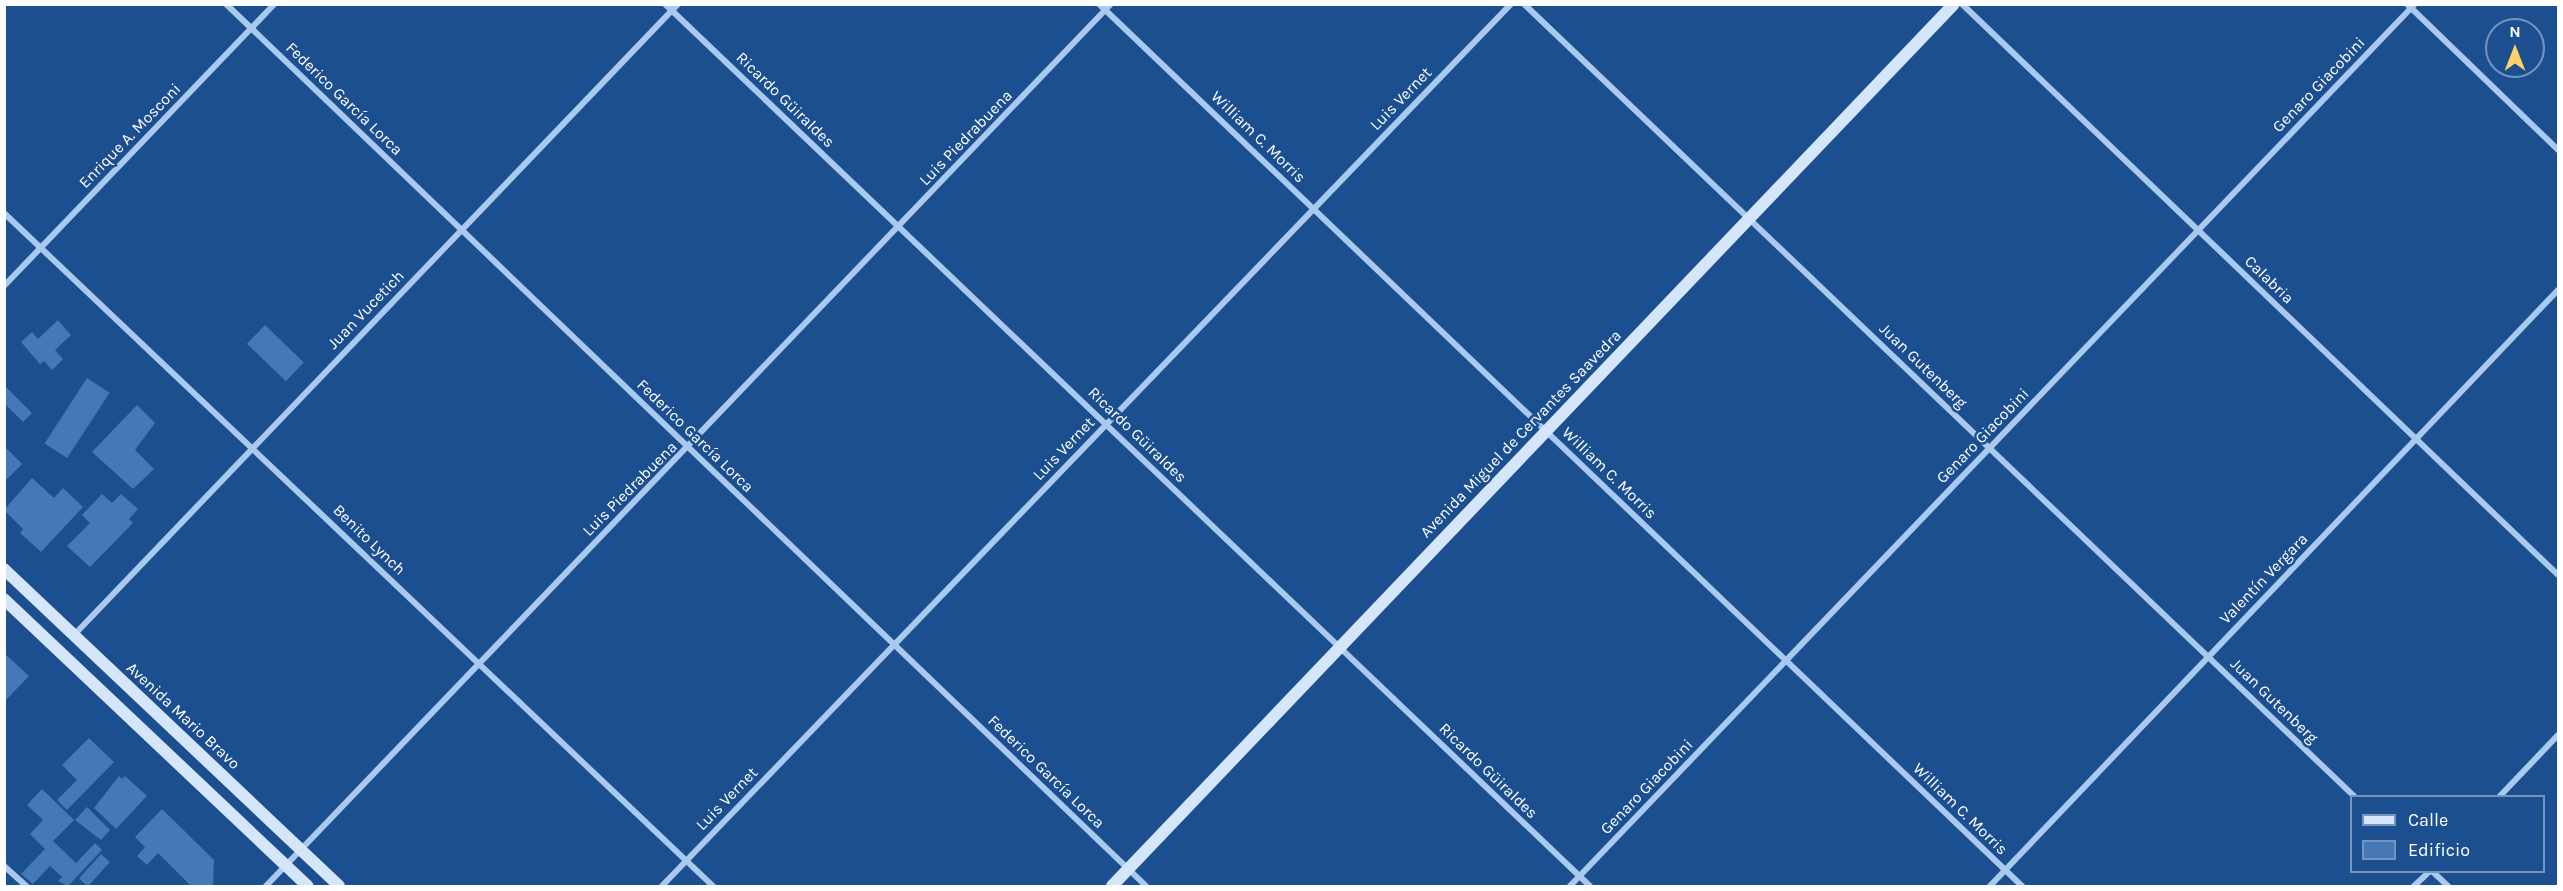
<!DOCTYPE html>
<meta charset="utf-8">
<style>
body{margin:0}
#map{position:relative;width:2563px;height:891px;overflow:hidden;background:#1b4f8f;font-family:Karla,sans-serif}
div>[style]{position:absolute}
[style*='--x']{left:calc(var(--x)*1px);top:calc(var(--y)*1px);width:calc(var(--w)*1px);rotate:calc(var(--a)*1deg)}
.building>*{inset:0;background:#4478b7;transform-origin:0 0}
.street>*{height:6px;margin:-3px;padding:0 3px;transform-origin:3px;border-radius:3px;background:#a9c9ee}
.secondary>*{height:12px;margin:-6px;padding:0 6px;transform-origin:6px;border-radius:6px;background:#d6e6fa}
span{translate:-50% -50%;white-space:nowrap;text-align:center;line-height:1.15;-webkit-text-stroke:5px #1b4f8f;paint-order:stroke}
.street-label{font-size:16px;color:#fff}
.frame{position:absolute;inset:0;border:6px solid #fff;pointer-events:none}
.legend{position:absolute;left:2350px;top:795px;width:195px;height:78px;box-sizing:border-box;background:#1b4f8f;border:2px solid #7695bc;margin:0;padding:8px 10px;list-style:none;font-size:18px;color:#fff}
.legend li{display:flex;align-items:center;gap:12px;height:30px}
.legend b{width:30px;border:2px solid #7695bc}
.north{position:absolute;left:2485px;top:18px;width:60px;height:60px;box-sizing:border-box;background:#1b4f8f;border:2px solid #7695bc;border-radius:50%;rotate:0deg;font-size:16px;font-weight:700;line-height:24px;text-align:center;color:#fff}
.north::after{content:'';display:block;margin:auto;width:21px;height:27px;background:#ffd166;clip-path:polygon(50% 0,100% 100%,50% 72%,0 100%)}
</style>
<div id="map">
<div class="building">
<div style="clip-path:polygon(58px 320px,71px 335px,55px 350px,63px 359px,52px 370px,44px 361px,40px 364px,21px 342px,32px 332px,38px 339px)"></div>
<div style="left:265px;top:325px;width:54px;height:26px;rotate:44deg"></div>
<div style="left:87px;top:378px;width:27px;height:78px;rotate:33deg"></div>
<div style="clip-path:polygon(4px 385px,32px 413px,23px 422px,4px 403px)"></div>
<div style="clip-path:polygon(137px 405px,155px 423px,135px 450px,154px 469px,133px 489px,92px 452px)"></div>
<div style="clip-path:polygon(4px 446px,22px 464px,4px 482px)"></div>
<div style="clip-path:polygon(32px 478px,54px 498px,63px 488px,83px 507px,41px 552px,20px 533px,23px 529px,4px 510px)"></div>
<div style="clip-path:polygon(102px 494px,112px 503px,121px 494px,138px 509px,129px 519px,133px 523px,90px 567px,67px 546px,90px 523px,82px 515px)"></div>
<div style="clip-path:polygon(4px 653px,29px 676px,6px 700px,4px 699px)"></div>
<div style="clip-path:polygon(89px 738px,114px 762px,67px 810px,57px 800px,77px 780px,62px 765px)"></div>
<div style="clip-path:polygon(119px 776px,122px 779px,125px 776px,147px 796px,116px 829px,94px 808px)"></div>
<div style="clip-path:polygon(42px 789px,74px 820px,53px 841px,76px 863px,95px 843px,102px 850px,68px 886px,58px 881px,62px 877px,50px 866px,33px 884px,21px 874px,45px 849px,30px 834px,43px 820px,27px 805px)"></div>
<div style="clip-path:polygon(87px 807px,110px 830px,101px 840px,75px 820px)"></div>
<div style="clip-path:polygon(162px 809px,214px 860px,213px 886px,191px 886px,158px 853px,147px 865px,137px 856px,145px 847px,135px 837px)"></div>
<div style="left:101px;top:854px;width:12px;height:33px;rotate:42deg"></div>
</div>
<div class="street">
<div style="--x:226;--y:4;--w:1274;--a:43.79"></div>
<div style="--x:665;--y:4;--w:1278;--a:43.64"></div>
<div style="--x:1099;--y:4;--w:1277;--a:43.7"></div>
<div style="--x:1524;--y:4;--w:1147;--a:43.66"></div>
<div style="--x:1962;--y:4;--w:825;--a:43.77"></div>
<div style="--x:2407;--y:4;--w:210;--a:44"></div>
<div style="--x:4;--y:213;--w:978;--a:43.51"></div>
<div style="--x:4;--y:286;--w:390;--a:-46.2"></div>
<div style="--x:74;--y:635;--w:873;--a:-46.25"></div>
<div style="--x:2500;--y:796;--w:84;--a:-46.4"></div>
<div style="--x:4;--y:866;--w:30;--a:42"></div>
<div style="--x:2433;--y:872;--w:21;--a:43"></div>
<div style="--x:266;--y:886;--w:1221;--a:-46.23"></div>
<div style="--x:662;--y:886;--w:1224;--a:-46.09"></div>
<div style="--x:1570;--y:886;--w:1221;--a:-46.23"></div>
<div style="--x:1990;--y:886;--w:823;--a:-46.38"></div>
<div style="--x:2414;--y:886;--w:21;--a:-43"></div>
</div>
<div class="secondary">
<div style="--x:4;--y:569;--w:461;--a:43.4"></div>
<div style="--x:4;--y:599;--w:418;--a:43.4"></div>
<div style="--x:1112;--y:886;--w:1219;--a:-46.33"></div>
</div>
<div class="street-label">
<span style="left:2319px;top:85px;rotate:-46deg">Genaro Giacobini</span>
<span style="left:344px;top:99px;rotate:44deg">Federico García Lorca</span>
<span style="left:1401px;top:99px;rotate:-46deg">Luis Vernet</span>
<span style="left:785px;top:100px;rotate:44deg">Ricardo Güiraldes</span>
<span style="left:130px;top:136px;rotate:-46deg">Enrique A. Mosconi</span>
<span style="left:1258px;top:137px;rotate:44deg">William C. Morris</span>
<span style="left:966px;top:138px;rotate:-46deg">Luis Piedrabuena</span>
<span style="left:2269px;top:280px;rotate:44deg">Calabria</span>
<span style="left:366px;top:310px;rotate:-46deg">Juan Vucetich</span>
<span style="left:1923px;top:366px;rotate:44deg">Juan Gutenberg</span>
<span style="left:1521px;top:434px;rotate:-46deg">Avenida Miguel de Cervantes Saavedra</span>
<span style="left:1137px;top:435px;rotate:44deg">Ricardo Güiraldes</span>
<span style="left:695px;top:436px;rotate:44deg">Federico García Lorca</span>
<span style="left:1983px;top:436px;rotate:-46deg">Genaro Giacobini</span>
<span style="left:1064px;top:449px;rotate:-46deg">Luis Vernet</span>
<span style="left:1609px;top:473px;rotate:44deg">William C. Morris</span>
<span style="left:630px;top:489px;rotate:-45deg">Luis Piedrabuena</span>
<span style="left:369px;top:540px;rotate:44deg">Benito Lynch</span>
<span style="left:2264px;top:579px;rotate:-46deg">Valentín Vergara</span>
<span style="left:2274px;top:701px;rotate:44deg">Juan Gutenberg</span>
<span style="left:183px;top:716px;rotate:43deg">Avenida Mario Bravo</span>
<span style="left:1488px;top:771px;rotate:44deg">Ricardo Güiraldes</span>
<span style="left:1046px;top:772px;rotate:44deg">Federico García Lorca</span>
<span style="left:1647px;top:787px;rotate:-46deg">Genaro Giacobini</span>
<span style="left:727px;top:799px;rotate:-46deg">Luis Vernet</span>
<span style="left:1960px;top:809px;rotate:44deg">William C. Morris</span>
</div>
<div class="frame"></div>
<ul class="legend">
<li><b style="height:8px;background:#d6e6fa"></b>Calle</li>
<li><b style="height:16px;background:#4478b7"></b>Edificio</li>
</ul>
<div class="north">N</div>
</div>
